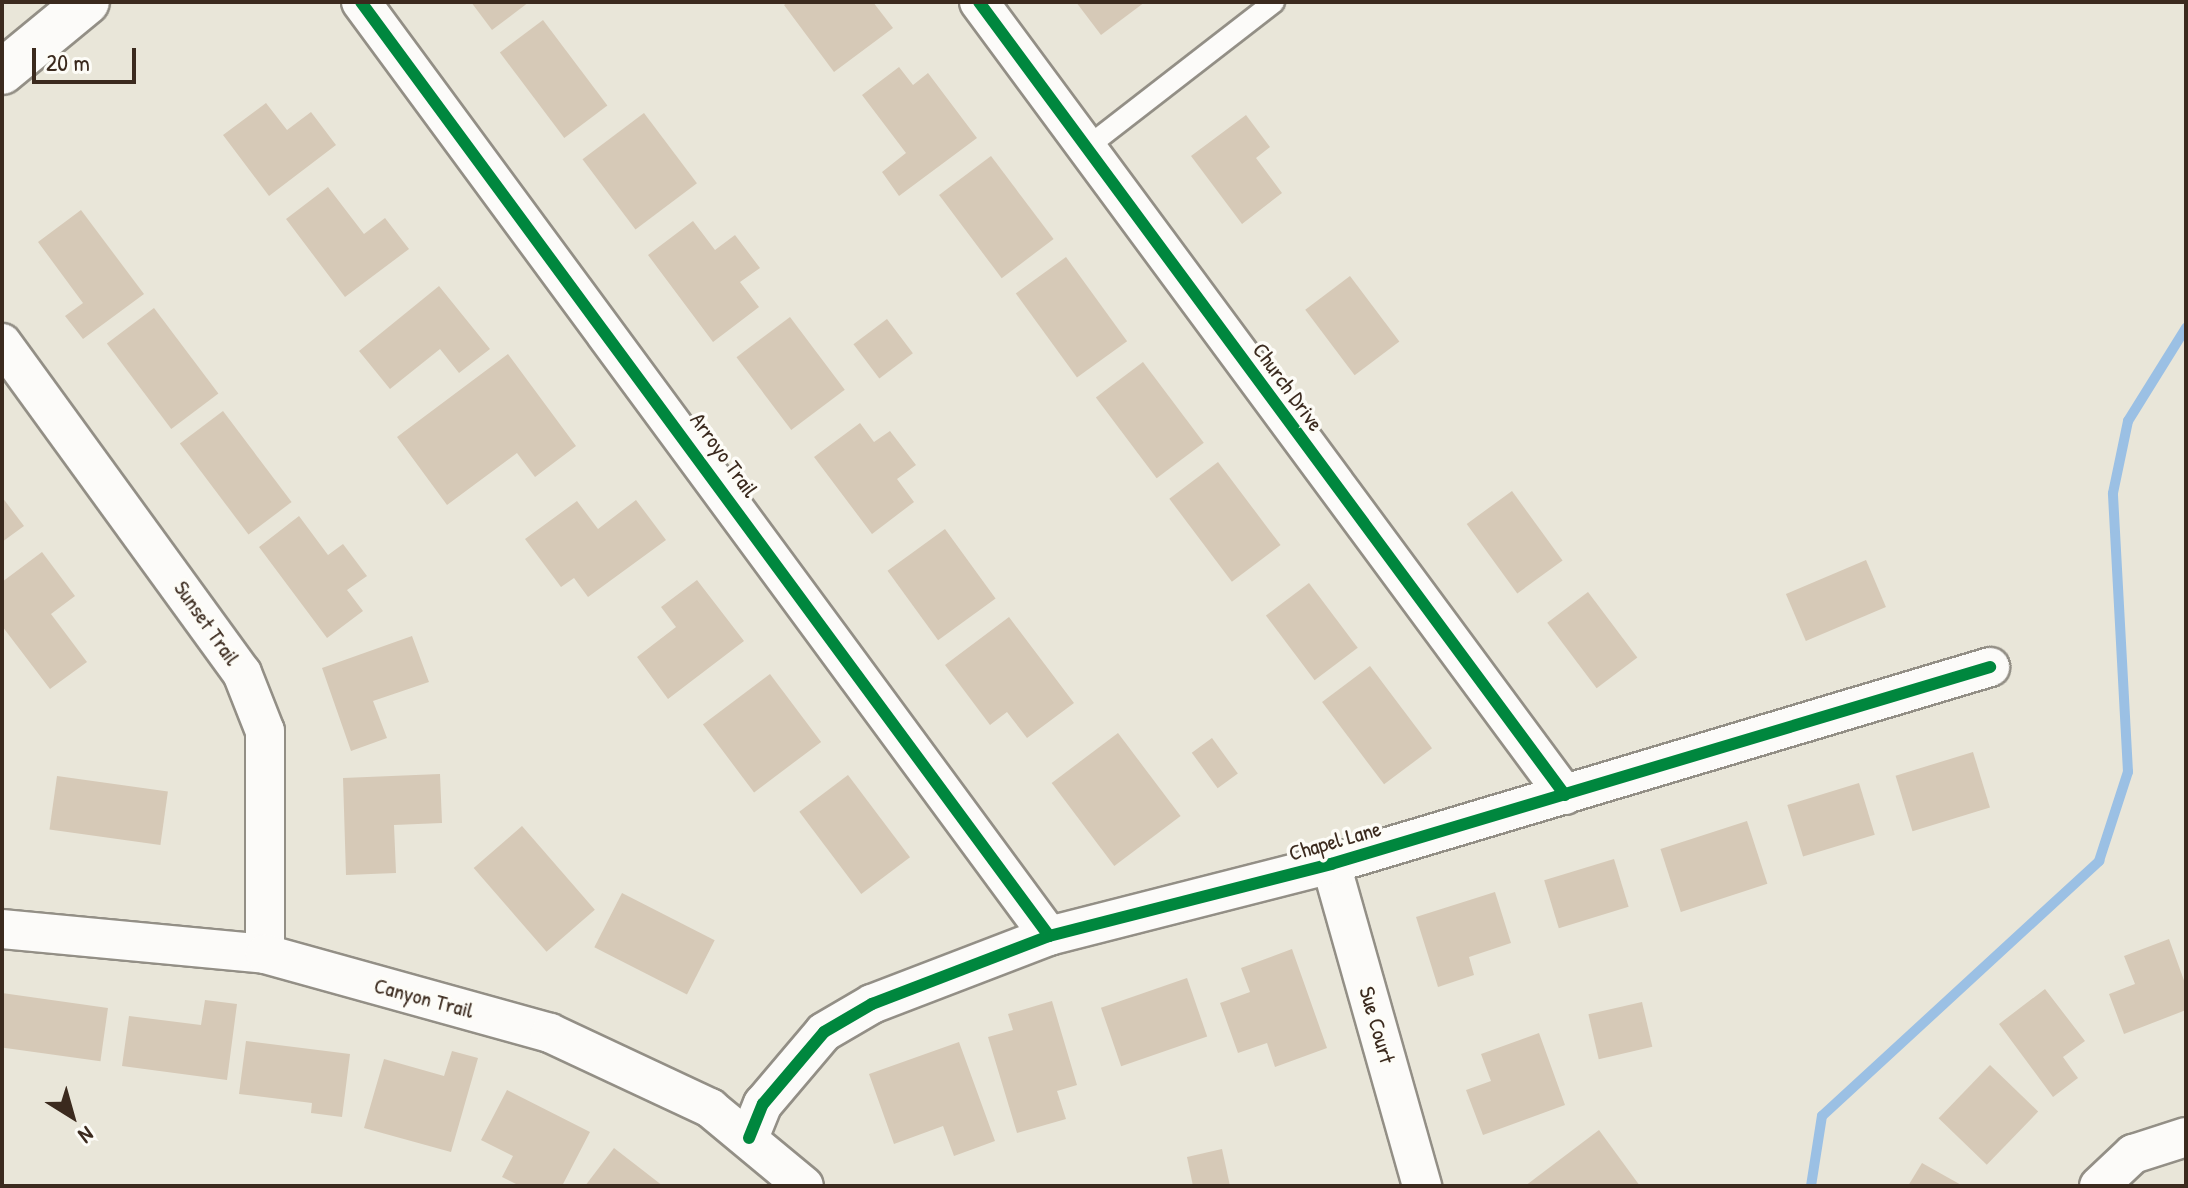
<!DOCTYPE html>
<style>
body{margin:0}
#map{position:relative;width:2188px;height:1188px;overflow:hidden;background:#e9e6d9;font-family:"Patrick Hand",sans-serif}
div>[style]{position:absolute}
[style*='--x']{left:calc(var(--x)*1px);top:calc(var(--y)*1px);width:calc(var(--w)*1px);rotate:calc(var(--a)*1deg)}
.stream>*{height:10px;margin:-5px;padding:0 5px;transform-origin:5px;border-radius:5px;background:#9bc0e4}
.building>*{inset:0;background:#d6c9b7;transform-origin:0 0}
.roads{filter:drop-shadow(2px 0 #938f86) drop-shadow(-2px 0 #938f86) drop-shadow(0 2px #938f86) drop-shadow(0 -2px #938f86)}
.service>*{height:20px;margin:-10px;padding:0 10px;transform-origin:10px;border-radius:10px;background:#fcfbf9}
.minor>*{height:38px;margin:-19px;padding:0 19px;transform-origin:19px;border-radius:19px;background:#fcfbf9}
.secondary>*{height:44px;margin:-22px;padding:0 22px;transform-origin:22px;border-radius:22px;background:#fcfbf9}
.cycleway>*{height:12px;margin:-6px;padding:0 6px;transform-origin:6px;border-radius:6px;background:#00873e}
span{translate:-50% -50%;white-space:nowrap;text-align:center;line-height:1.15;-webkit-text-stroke:7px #fdfcf7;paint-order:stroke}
.street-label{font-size:22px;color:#3b2a1e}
.frame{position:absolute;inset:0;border:4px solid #3b2a1e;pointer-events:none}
.north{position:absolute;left:32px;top:1076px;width:80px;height:80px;-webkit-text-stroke:6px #fdfcf7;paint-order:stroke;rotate:143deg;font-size:22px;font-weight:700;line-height:32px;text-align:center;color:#3b2a1e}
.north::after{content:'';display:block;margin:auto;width:28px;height:36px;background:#3b2a1e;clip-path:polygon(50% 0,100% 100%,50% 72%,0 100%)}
.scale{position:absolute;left:32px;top:48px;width:104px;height:36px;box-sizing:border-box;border:4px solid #3b2a1e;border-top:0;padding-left:10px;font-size:24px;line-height:28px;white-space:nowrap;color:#3b2a1e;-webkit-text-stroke:6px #fdfcf7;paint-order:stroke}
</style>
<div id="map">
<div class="stream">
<div style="--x:1811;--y:1186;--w:71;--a:-81.1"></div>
<div style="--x:1822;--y:1116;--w:377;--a:-42.6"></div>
<div style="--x:2099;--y:861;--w:94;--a:-72"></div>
<div style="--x:2128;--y:772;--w:279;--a:-93.1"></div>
<div style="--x:2113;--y:493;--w:74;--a:-78.2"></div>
<div style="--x:2128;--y:421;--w:110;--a:-58.1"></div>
</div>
<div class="building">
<div style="clip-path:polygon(471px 2px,529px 2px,492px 30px)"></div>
<div style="clip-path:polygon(788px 2px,873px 2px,893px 28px,834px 72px,784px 5px)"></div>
<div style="clip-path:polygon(1076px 2px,1145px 2px,1101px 35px)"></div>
<div style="left:543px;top:20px;width:107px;height:54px;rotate:53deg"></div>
<div style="clip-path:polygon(899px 67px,913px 85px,928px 73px,977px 138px,899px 196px,882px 172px,906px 153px,862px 95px)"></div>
<div style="clip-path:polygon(266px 103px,287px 130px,311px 112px,336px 145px,269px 196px,223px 135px)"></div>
<div style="left:644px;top:113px;width:88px;height:77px;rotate:53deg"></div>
<div style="clip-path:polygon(1246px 115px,1270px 147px,1256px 158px,1282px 193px,1242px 224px,1191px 156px)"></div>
<div style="left:991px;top:156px;width:104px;height:65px;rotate:53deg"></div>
<div style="clip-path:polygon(328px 187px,364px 234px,385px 218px,409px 249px,345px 297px,286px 219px)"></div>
<div style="clip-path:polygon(81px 210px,144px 294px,83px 339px,65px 316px,83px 303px,38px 242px)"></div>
<div style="clip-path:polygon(693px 221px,715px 250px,735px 235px,760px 268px,740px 282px,759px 307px,713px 342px,648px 255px)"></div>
<div style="left:1066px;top:257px;width:104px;height:62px;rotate:54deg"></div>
<div style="left:1350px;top:276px;width:82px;height:56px;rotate:53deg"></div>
<div style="clip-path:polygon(439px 286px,490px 349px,459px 373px,440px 349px,390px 389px,359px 351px)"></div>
<div style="left:154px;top:308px;width:107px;height:59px;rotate:53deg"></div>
<div style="left:790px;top:317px;width:91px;height:67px;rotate:53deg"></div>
<div style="left:887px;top:319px;width:43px;height:42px;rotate:53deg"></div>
<div style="clip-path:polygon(508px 354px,576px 446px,535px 477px,517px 453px,447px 505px,397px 437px)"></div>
<div style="left:1143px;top:362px;width:101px;height:59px;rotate:53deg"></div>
<div style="left:223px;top:411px;width:114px;height:54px;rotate:53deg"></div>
<div style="clip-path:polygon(860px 423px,874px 442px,890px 431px,916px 465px,897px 479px,914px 502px,872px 534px,814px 457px)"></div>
<div style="left:1218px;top:462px;width:104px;height:61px;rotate:53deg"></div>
<div style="left:1512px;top:491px;width:86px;height:56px;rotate:54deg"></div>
<div style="clip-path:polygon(2px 497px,24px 526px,2px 542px)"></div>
<div style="clip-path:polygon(636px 500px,666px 540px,588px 597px,574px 578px,561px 587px,525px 539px,577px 501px,598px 529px)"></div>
<div style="clip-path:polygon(299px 516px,328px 555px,343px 544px,367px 576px,347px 590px,363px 611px,327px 638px,259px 547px)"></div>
<div style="left:945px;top:529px;width:86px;height:71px;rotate:54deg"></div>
<div style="clip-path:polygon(42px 552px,75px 596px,51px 614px,87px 662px,50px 689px,2px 626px,2px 582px)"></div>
<div style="left:1866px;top:560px;width:51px;height:87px;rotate:67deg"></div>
<div style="clip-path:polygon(697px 580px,744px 641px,668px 699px,637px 657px,676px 627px,661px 607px)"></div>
<div style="left:1309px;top:583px;width:81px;height:54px;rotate:53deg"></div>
<div style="left:1588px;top:592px;width:82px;height:51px;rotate:53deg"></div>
<div style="clip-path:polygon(1009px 617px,1074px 703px,1027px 738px,1007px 712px,990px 725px,945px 665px)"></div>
<div style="clip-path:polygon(412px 636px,429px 682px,373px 701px,387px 738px,351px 751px,322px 668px)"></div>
<div style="left:1370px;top:666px;width:103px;height:60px;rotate:53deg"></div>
<div style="left:770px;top:674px;width:85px;height:84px;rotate:53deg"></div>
<div style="left:1118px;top:733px;width:104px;height:83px;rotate:53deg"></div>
<div style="left:1212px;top:738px;width:44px;height:25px;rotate:54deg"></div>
<div style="left:1973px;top:752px;width:58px;height:81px;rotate:73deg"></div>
<div style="clip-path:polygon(440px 774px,442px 823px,394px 825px,396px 873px,346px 875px,343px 778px)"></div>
<div style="left:848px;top:775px;width:103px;height:61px;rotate:53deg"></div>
<div style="left:57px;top:776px;width:112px;height:54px;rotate:8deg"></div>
<div style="left:1859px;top:783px;width:54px;height:75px;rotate:73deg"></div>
<div style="left:1747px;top:821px;width:66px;height:91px;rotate:72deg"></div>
<div style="left:522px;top:826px;width:111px;height:64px;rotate:49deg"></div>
<div style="left:1614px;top:859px;width:50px;height:73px;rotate:73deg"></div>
<div style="clip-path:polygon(1495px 892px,1511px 943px,1469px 957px,1474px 975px,1438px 987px,1416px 917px)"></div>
<div style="left:622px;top:893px;width:104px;height:61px;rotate:27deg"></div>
<div style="clip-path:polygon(2169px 939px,2186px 986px,2186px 1010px,2124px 1034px,2109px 994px,2135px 984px,2124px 956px)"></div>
<div style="clip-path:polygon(1292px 949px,1327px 1048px,1275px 1067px,1267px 1043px,1238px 1053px,1220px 1003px,1250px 992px,1241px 968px)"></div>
<div style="left:1187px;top:978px;width:62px;height:91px;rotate:71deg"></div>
<div style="clip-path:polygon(2045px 989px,2085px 1041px,2063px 1057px,2078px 1078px,2053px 1097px,1999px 1024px)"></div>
<div style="left:2px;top:993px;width:107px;height:54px;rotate:8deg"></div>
<div style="clip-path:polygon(205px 1000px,237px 1004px,227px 1080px,122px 1066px,129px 1016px,201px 1025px)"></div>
<div style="clip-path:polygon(1052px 1001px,1077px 1085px,1057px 1091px,1066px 1119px,1017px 1133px,988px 1037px,1013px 1030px,1008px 1014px)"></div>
<div style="left:1642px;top:1002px;width:46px;height:55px;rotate:77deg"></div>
<div style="clip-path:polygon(1539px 1033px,1565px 1105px,1483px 1135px,1466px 1090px,1491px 1081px,1481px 1054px)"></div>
<div style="clip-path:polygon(246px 1041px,350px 1054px,342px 1117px,311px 1113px,312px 1103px,239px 1094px)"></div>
<div style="clip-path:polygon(959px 1042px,995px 1141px,954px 1156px,943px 1126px,894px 1144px,869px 1074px)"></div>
<div style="clip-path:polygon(452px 1051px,478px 1058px,451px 1152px,364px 1128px,384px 1059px,444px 1076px)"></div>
<div style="left:1990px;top:1065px;width:67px;height:74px;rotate:44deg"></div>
<div style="clip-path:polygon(507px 1090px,590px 1132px,562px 1186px,520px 1186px,502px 1177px,513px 1156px,481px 1140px)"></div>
<div style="clip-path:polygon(1599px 1130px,1640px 1186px,1525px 1186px)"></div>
<div style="clip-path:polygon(614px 1148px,663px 1186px,585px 1186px)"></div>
<div style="clip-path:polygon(1222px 1149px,1230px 1186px,1193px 1186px,1187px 1157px)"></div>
<div style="clip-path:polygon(1922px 1163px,1963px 1186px,1908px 1186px)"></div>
</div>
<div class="roads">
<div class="service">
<div style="--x:1086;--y:148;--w:238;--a:-37.8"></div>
</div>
<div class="minor">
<div style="--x:361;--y:2;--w:1160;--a:53.62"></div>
<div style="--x:979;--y:2;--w:986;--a:53.54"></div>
<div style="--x:2;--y:343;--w:408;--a:54"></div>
<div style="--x:242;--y:673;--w:62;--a:68.4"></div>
<div style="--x:265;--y:731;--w:223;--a:90"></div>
<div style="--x:1331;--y:864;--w:335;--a:74.2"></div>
<div style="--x:2;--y:929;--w:264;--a:5.4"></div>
<div style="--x:265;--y:954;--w:296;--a:15.5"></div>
<div style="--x:550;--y:1033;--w:177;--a:25.1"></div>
<div style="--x:710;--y:1108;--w:122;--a:39.7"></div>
<div style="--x:749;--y:1138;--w:37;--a:-68"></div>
<div style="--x:763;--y:1104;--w:94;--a:-49.7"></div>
<div style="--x:824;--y:1032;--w:56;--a:-30.3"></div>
<div style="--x:872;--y:1004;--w:190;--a:-21"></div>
<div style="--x:1049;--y:936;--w:291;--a:-14.3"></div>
<div style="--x:1331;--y:864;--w:688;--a:-16.64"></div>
<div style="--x:2099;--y:1186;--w:47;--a:-43.3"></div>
<div style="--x:2133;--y:1154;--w:56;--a:-17.8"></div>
</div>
<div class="secondary">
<div style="--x:2;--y:72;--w:110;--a:-39.5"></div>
</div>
</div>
<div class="cycleway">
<div style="--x:361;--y:2;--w:1160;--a:53.62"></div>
<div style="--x:979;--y:2;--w:986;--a:53.54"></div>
<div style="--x:749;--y:1138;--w:37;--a:-68"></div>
<div style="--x:763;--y:1104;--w:94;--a:-49.7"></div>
<div style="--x:824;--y:1032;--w:56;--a:-30.3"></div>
<div style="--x:872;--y:1004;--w:190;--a:-21"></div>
<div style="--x:1049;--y:936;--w:291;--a:-14.3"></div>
<div style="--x:1331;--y:864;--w:688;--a:-16.64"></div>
</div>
<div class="street-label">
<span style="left:1288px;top:387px;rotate:54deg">Church Drive</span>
<span style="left:724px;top:455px;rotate:54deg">Arroyo Trail</span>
<span style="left:207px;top:623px;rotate:55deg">Sunset Trail</span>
<span style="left:1335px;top:841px;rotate:-16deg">Chapel Lane</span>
<span style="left:424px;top:998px;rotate:15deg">Canyon Trail</span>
<span style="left:1377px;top:1025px;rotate:74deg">Sue Court</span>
</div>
<div class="frame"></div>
<div class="north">N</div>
<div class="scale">20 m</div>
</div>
